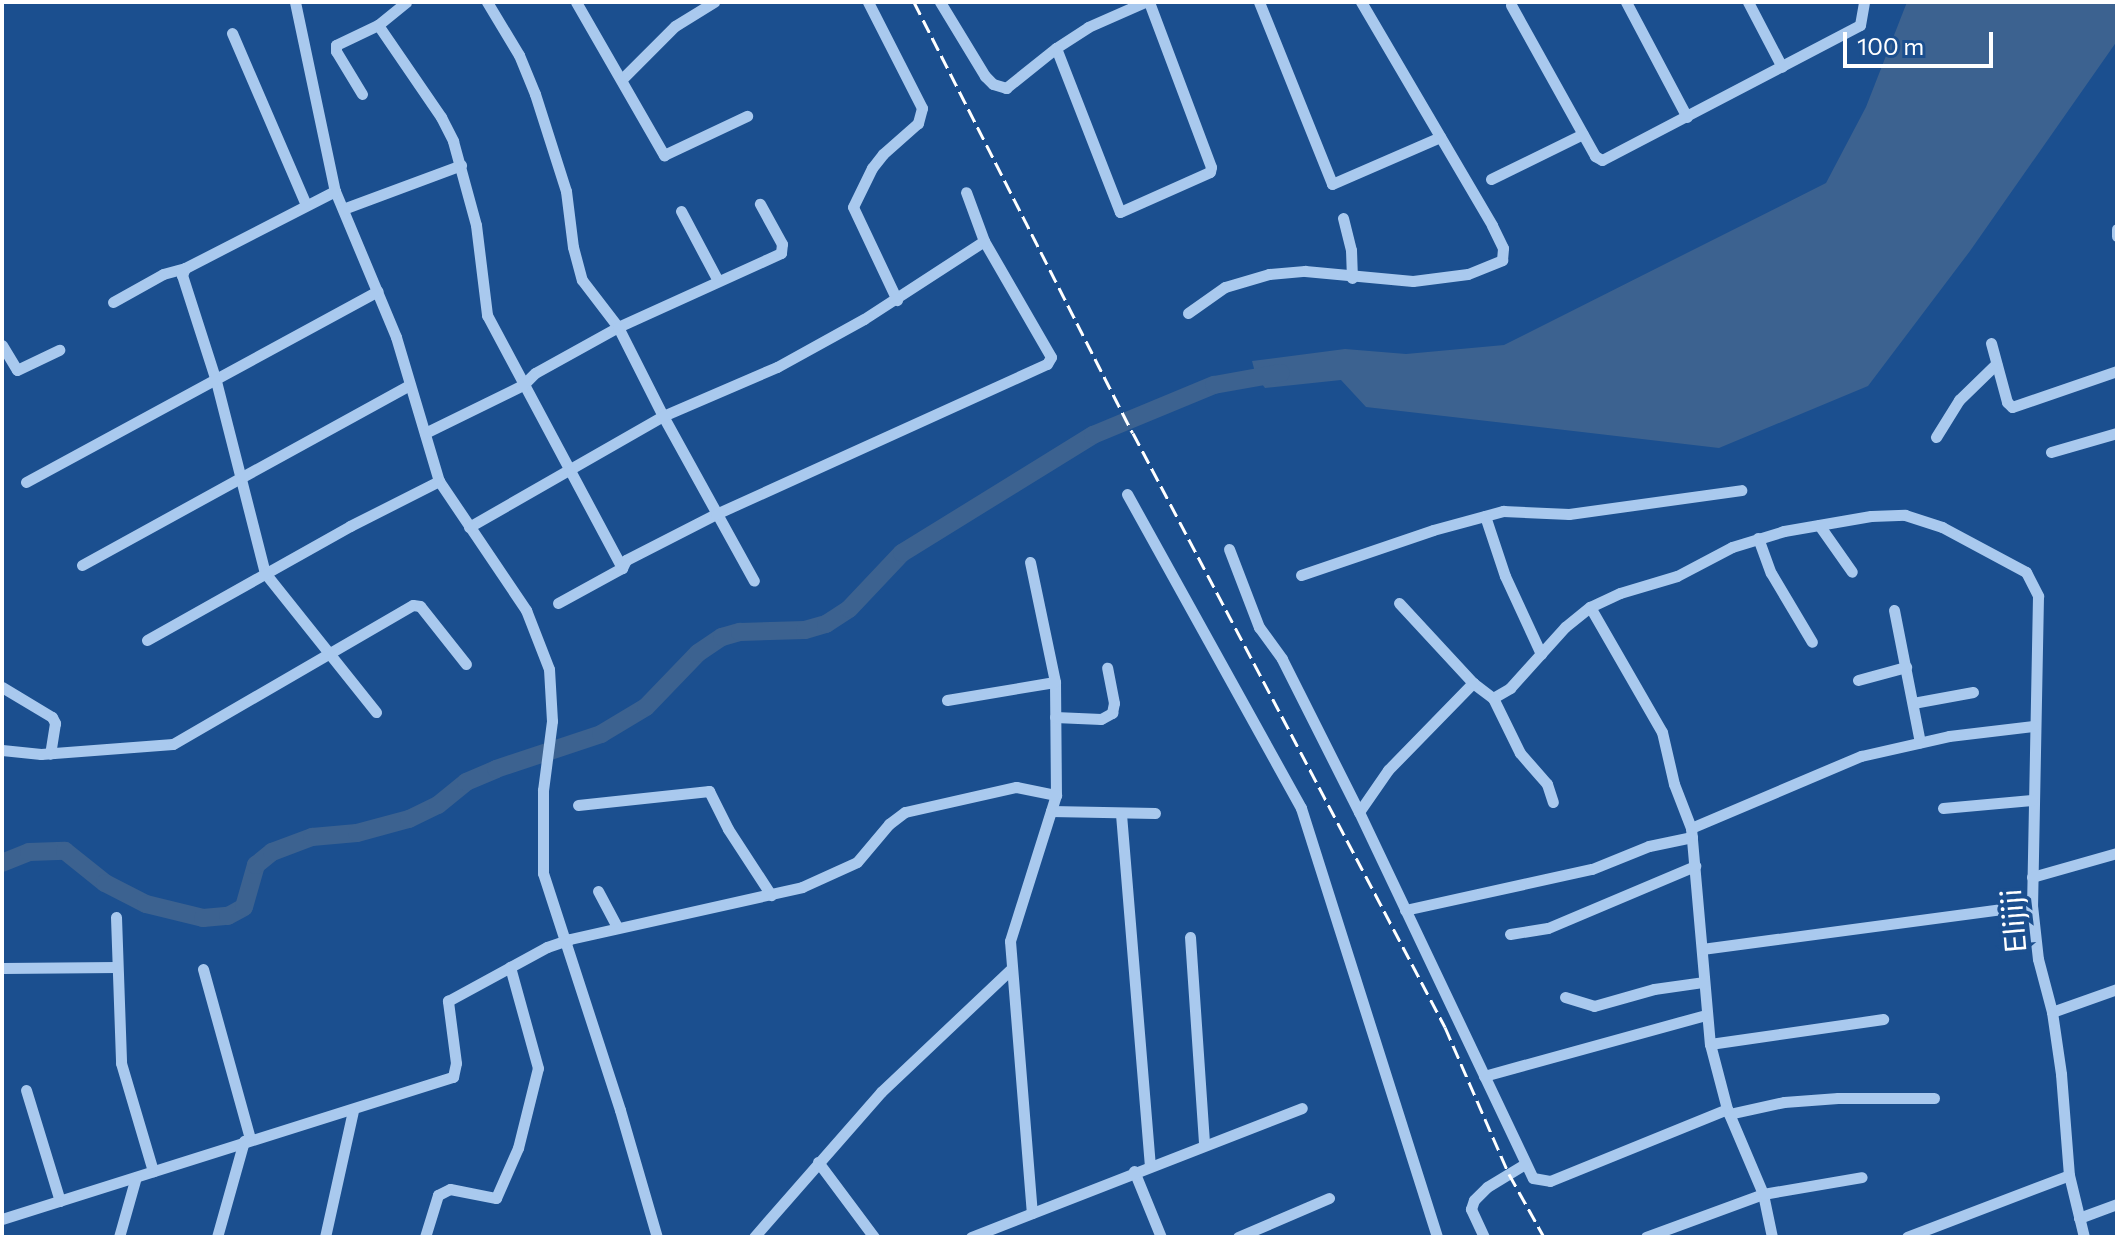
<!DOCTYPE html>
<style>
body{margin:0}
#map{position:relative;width:2119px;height:1239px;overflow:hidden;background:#1b4f8f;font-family:Commissioner,sans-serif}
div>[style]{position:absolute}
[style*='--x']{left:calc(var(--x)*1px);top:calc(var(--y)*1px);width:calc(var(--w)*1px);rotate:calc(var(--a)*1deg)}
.water>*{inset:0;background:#3c6290}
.river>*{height:18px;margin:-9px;padding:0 9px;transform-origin:9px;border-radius:9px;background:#3c6290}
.minor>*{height:11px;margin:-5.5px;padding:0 5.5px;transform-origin:5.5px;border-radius:5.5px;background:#a9c9ee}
.rail>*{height:3px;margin-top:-1.5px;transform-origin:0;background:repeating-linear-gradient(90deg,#fff 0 14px,transparent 0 20px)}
.minor-bridge>*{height:11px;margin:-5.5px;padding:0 5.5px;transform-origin:5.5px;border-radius:5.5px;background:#a9c9ee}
span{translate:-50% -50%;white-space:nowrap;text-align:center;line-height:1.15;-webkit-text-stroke:7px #1b4f8f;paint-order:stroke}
.street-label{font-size:30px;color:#fff}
.frame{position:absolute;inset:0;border:4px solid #fff;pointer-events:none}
.scale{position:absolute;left:1843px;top:32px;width:150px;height:36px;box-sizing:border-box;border:4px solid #fff;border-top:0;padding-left:10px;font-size:24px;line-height:28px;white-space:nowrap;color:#fff;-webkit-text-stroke:6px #1b4f8f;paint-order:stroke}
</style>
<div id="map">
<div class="water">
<div style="clip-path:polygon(1907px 2px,2117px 2px,2117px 41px,1970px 251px,1868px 386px,1719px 448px,1366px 407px,1341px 380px,1265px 388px,1256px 376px,1252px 361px,1345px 349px,1406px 354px,1504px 345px,1826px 183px,1866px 107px)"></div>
</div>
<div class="river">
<div style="--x:2;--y:863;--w:29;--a:-22"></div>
<div style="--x:29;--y:852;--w:36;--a:-2"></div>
<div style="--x:65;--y:851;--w:51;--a:38.7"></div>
<div style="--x:105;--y:883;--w:46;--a:27.1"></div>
<div style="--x:146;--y:904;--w:59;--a:13.8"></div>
<div style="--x:203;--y:918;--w:25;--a:-5"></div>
<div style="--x:228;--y:916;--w:18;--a:-29"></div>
<div style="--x:244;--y:907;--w:44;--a:-74.1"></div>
<div style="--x:256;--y:865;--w:21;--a:-39"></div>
<div style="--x:272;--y:852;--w:43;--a:-20.6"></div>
<div style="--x:312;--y:837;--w:45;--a:-5.1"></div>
<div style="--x:357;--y:833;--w:54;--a:-15.1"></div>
<div style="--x:409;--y:819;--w:32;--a:-26"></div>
<div style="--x:438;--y:805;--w:36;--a:-39"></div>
<div style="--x:466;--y:782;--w:33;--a:-23"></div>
<div style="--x:496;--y:769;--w:111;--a:-18.4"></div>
<div style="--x:601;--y:734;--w:52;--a:-31"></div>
<div style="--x:646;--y:707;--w:75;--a:-46.1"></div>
<div style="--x:698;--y:653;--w:29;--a:-34"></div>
<div style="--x:722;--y:637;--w:19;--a:-16"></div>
<div style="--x:740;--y:632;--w:65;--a:-1.8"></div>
<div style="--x:805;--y:630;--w:22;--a:-16"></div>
<div style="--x:826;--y:624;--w:27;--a:-33"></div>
<div style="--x:849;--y:609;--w:77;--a:-46.6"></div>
<div style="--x:902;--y:553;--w:225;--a:-31.7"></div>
<div style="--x:1093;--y:435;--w:131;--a:-22.5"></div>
<div style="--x:1214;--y:385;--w:68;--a:-10.2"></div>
</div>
<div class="minor">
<div style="--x:295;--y:2;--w:193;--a:78.1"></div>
<div style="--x:335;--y:191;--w:158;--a:67.3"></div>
<div style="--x:396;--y:337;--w:150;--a:73.4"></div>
<div style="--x:439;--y:481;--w:156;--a:56"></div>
<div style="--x:526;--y:610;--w:63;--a:68.7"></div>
<div style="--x:549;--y:669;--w:52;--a:86.7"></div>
<div style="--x:552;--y:721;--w:70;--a:97.4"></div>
<div style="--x:543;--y:790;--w:83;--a:90"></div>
<div style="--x:543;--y:873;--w:249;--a:72"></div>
<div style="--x:620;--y:1110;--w:132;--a:73.8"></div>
<div style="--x:487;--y:2;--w:62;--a:58.9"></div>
<div style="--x:519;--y:55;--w:42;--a:67.7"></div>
<div style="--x:535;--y:94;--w:102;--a:72.3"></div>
<div style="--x:566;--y:191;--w:56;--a:82.9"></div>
<div style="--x:573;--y:247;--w:34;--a:75"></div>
<div style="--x:582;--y:280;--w:59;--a:52.5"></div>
<div style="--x:618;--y:327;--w:100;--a:63.2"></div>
<div style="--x:663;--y:416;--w:188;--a:61.1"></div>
<div style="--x:576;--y:2;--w:177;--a:60.1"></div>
<div style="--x:664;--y:155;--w:92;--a:-25.2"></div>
<div style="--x:868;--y:2;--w:119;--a:63"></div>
<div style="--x:922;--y:108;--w:16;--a:105"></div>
<div style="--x:918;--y:123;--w:47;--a:138.5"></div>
<div style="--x:883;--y:154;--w:18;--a:128"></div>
<div style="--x:872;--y:168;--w:43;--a:116"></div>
<div style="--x:853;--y:207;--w:103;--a:64.7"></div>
<div style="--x:940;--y:2;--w:87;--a:58.7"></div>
<div style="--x:985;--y:76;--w:11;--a:45"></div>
<div style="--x:993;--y:84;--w:14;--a:17"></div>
<div style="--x:1006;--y:88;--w:64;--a:-38.7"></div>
<div style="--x:1056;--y:48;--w:38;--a:-33"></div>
<div style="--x:1088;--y:27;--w:62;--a:-23.7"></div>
<div style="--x:1259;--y:2;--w:196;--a:68.1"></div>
<div style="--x:1332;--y:184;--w:118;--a:-23.5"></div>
<div style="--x:1626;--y:2;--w:130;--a:62.1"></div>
<div style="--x:1748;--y:2;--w:73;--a:62.4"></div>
<div style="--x:1511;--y:5;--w:173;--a:60.9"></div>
<div style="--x:1595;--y:156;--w:8;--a:30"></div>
<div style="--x:1602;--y:160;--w:291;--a:-27.6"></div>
<div style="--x:1860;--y:25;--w:23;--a:-80"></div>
<div style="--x:378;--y:25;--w:112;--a:55.6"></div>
<div style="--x:441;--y:117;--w:27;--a:63"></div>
<div style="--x:453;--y:141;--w:87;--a:74.7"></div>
<div style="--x:476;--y:225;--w:91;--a:83"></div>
<div style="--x:487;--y:315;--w:287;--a:61.9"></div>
<div style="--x:232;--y:33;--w:187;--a:66.7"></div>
<div style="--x:1056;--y:48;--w:176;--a:68.7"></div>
<div style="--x:1120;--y:212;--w:98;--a:-24"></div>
<div style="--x:1210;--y:172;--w:5;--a:-79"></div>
<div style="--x:1211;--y:167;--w:176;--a:-110.6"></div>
<div style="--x:622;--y:79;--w:75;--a:-45"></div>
<div style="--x:675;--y:26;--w:46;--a:-31.6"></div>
<div style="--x:362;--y:94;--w:50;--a:-121.2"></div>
<div style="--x:336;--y:51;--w:6;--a:-90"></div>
<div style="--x:336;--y:45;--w:47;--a:-25.5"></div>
<div style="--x:378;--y:25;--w:36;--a:-39"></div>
<div style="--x:1491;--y:179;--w:102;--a:-26.1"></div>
<div style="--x:335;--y:191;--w:169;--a:152.8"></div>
<div style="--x:185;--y:268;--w:8;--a:113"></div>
<div style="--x:182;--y:275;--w:111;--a:72.2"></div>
<div style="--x:216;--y:381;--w:198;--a:75.7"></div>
<div style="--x:265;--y:573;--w:178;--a:51.4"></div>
<div style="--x:343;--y:209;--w:126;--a:-20.4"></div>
<div style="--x:681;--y:211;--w:77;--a:62.1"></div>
<div style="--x:1343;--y:218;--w:33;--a:76"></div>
<div style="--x:1351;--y:250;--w:28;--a:88"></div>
<div style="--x:2117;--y:229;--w:7;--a:90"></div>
<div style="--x:113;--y:302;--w:57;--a:-29.2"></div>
<div style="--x:163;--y:274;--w:23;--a:-15"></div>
<div style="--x:1188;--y:313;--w:45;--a:-35.1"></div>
<div style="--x:1225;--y:287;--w:46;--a:-16.5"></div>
<div style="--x:1269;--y:274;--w:36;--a:-5"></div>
<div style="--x:1305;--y:271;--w:108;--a:5.3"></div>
<div style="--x:1413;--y:281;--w:55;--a:-7.3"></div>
<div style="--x:1468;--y:274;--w:37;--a:-22"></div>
<div style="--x:1502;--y:260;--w:12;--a:-85"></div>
<div style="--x:1503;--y:248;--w:25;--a:-116"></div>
<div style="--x:1492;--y:225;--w:259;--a:-120.4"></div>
<div style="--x:1991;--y:343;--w:61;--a:74.8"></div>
<div style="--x:2007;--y:402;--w:7;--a:45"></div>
<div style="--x:2012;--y:407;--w:111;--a:-18.9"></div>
<div style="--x:2;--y:345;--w:29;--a:59"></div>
<div style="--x:17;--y:370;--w:47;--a:-25.5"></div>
<div style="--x:425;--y:433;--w:109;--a:-26.1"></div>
<div style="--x:523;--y:385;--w:17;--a:-45"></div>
<div style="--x:535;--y:373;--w:95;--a:-29"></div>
<div style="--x:618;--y:327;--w:179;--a:-24.4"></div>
<div style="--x:781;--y:253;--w:9;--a:-84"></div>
<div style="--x:782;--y:244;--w:46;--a:-118.8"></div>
<div style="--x:1936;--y:437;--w:44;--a:-58.1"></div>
<div style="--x:1959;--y:400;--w:52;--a:-44.2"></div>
<div style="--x:2051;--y:452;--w:69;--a:-16.1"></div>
<div style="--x:26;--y:482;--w:400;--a:-28.5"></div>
<div style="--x:1127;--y:494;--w:359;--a:61"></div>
<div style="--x:1301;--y:808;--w:450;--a:72.4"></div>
<div style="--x:1485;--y:516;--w:63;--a:71.6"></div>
<div style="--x:1505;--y:576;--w:86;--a:65.2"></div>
<div style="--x:1819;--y:525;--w:57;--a:54.9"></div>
<div style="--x:469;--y:527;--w:224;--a:-29.8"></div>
<div style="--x:663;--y:416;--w:124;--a:-23.3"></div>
<div style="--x:777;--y:367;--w:99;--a:-28.9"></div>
<div style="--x:864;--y:319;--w:143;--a:-33"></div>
<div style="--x:1758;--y:538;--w:37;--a:70"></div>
<div style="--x:1771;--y:573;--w:80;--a:59.3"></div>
<div style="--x:1229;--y:549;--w:84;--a:69"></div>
<div style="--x:1259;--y:627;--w:39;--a:54"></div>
<div style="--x:1282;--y:659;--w:171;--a:63.3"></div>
<div style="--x:1359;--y:812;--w:405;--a:64.6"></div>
<div style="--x:1533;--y:1178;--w:17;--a:10"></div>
<div style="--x:1550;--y:1181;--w:191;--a:-22.1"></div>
<div style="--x:1030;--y:562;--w:123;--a:78.2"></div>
<div style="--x:1055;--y:682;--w:113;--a:89.5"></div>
<div style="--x:1056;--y:795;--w:153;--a:107.5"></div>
<div style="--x:1010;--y:941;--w:273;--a:85.4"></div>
<div style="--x:82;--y:565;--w:374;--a:-28.8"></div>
<div style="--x:1301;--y:575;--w:139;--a:-18.8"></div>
<div style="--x:1433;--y:530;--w:73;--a:-15.2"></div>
<div style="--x:1503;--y:511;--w:66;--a:2.6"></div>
<div style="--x:1569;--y:514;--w:174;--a:-7.9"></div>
<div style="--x:558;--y:603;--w:73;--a:-28.7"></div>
<div style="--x:622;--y:568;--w:9;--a:-63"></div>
<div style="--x:626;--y:560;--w:101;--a:-27.1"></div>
<div style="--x:716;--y:514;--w:363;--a:-24.4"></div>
<div style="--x:1047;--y:364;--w:8;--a:-60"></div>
<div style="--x:1051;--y:357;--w:134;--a:-120"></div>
<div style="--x:984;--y:241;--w:52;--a:-110.2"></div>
<div style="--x:1399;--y:603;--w:109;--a:47.2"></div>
<div style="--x:1473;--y:683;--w:25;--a:37"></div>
<div style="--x:1493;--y:698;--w:20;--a:-30"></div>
<div style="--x:1510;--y:688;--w:82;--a:-48"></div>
<div style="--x:1565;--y:627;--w:32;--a:-39"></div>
<div style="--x:1590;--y:607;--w:33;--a:-25"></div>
<div style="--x:1620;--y:593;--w:59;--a:-16.6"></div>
<div style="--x:1677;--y:576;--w:62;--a:-27.8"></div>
<div style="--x:1732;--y:547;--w:54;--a:-17.1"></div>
<div style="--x:1784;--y:531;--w:88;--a:-9.8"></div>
<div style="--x:1871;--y:516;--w:34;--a:-2"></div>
<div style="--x:1905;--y:515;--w:39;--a:18"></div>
<div style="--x:1942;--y:527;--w:95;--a:28.2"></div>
<div style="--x:2026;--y:572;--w:27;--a:63"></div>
<div style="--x:2038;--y:596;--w:309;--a:91.1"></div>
<div style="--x:2032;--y:905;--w:54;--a:83.7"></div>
<div style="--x:2038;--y:959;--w:55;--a:75.2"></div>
<div style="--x:2052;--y:1012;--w:63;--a:81.7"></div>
<div style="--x:2061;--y:1074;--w:101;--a:85.5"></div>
<div style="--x:2069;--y:1175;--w:64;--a:76.4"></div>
<div style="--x:1590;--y:607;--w:144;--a:60.1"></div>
<div style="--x:1662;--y:732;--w:53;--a:77"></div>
<div style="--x:1674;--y:784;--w:47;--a:68.9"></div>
<div style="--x:1691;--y:828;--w:217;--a:85"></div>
<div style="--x:1710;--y:1044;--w:67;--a:75.3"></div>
<div style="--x:1727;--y:1109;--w:92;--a:67"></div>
<div style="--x:1763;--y:1194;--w:44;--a:78.2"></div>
<div style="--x:1894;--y:610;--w:135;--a:78.9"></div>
<div style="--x:147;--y:640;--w:233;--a:-29.3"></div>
<div style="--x:350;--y:526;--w:100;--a:-26.8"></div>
<div style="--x:1858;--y:680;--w:50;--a:-15.2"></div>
<div style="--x:2;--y:687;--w:58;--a:31"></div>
<div style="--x:52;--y:717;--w:7;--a:63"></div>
<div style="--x:55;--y:723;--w:31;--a:99"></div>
<div style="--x:1493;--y:698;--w:61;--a:63.9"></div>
<div style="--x:1520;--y:753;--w:41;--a:48.9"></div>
<div style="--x:1547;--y:784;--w:19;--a:72"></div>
<div style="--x:947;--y:700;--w:109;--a:-9.5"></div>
<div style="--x:1913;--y:703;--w:61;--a:-10.4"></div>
<div style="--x:1055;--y:717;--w:46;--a:2.5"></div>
<div style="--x:1101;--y:719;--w:13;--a:-29"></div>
<div style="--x:1112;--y:713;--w:10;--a:-79"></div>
<div style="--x:1114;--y:703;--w:36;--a:-101"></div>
<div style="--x:2;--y:750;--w:39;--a:6"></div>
<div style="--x:41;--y:754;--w:132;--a:-4.3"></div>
<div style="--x:173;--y:744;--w:277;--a:-30.1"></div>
<div style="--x:413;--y:605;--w:7;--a:8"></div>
<div style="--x:420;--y:606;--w:74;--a:51.6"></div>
<div style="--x:578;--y:805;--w:132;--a:-6.1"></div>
<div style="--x:709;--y:791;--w:42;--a:63.4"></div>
<div style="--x:728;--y:829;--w:79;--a:56.9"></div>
<div style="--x:1943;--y:808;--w:89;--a:-5.1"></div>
<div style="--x:1051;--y:811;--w:104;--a:1.1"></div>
<div style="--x:1359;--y:812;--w:51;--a:-55.4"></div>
<div style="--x:1388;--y:770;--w:122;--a:-45.7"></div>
<div style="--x:1121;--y:814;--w:352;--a:85.3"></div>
<div style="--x:1691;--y:828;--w:185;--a:-23"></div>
<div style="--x:1861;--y:756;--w:90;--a:-12.8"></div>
<div style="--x:1949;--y:736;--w:85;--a:-6.8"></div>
<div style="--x:2032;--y:877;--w:88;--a:-15.8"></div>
<div style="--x:598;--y:891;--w:40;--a:62"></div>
<div style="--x:1405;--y:910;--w:191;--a:-12.4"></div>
<div style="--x:1592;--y:869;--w:61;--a:-22"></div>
<div style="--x:1649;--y:846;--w:44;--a:-11.8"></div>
<div style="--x:116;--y:917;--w:146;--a:88"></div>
<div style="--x:121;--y:1063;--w:113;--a:73.5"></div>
<div style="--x:1510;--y:934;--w:38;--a:-9"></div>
<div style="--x:1548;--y:928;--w:160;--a:-22.9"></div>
<div style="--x:1190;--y:937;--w:208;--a:86.1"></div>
<div style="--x:570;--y:939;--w:238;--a:-12.6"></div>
<div style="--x:802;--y:887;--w:60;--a:-24.4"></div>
<div style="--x:857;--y:862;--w:50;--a:-49.9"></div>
<div style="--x:889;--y:824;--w:20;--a:-37"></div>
<div style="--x:905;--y:812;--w:114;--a:-12.7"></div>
<div style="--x:1016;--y:787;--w:41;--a:11.3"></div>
<div style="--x:1702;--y:949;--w:333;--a:-7.6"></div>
<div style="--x:2;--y:968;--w:115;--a:-0.5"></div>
<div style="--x:203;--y:969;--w:176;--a:74.5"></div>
<div style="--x:1565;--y:997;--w:30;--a:17"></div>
<div style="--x:1594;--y:1006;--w:62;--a:-15.8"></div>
<div style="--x:1654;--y:989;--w:49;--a:-8.1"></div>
<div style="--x:2052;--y:1012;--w:69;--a:-19.5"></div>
<div style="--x:1710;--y:1044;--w:175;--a:-8.2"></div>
<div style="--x:1484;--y:1076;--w:229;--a:-15.4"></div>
<div style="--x:26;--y:1090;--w:116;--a:73"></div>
<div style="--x:1729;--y:1114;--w:56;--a:-12.3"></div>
<div style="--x:1784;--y:1102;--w:54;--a:-4.2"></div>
<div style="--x:1838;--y:1098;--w:96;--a:0"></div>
<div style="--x:818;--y:1162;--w:94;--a:53.3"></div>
<div style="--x:1134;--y:1171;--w:71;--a:67.8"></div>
<div style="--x:2079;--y:1218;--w:40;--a:-20.2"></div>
<div style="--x:2;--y:1219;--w:473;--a:-17.5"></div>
<div style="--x:453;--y:1077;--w:14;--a:-78"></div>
<div style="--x:456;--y:1063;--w:63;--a:-97.4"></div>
<div style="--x:448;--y:1001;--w:113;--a:-28.6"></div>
<div style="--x:119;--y:1237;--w:62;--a:-74.2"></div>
<div style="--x:217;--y:1237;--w:100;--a:-74.3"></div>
<div style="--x:325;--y:1237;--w:129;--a:-77.5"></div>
<div style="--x:425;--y:1237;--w:44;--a:-72.8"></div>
<div style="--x:438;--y:1195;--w:13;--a:-27"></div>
<div style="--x:450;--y:1189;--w:47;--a:11.1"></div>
<div style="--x:496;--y:1198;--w:55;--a:-66.3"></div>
<div style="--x:518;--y:1148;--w:82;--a:-76"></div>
<div style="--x:538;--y:1068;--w:105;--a:-105.5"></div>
<div style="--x:754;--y:1237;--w:193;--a:-48.8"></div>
<div style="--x:881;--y:1092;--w:179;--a:-43.4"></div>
<div style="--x:971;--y:1237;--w:355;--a:-21.3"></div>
<div style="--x:1238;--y:1237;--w:99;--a:-23.2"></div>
<div style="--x:1484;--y:1237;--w:31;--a:-115"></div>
<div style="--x:1471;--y:1209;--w:9;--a:-72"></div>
<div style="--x:1474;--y:1200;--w:18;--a:-45"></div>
<div style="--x:1487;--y:1187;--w:44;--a:-31.2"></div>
<div style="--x:1646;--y:1237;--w:125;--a:-20.2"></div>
<div style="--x:1763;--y:1194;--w:100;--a:-9.7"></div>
<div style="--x:1907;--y:1237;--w:173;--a:-20.9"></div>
</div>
<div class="rail">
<div style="--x:914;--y:2;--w:483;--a:63.1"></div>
<div style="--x:1133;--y:433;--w:671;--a:62.29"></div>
<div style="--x:1445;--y:1027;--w:160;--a:66.5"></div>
<div style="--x:1509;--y:1174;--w:72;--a:60.9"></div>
</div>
<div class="minor-bridge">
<div style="--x:547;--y:947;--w:24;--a:-19"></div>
</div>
<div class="street-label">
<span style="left:2012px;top:921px;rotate:-95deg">Elijiji</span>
</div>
<div class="frame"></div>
<div class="scale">100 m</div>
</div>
